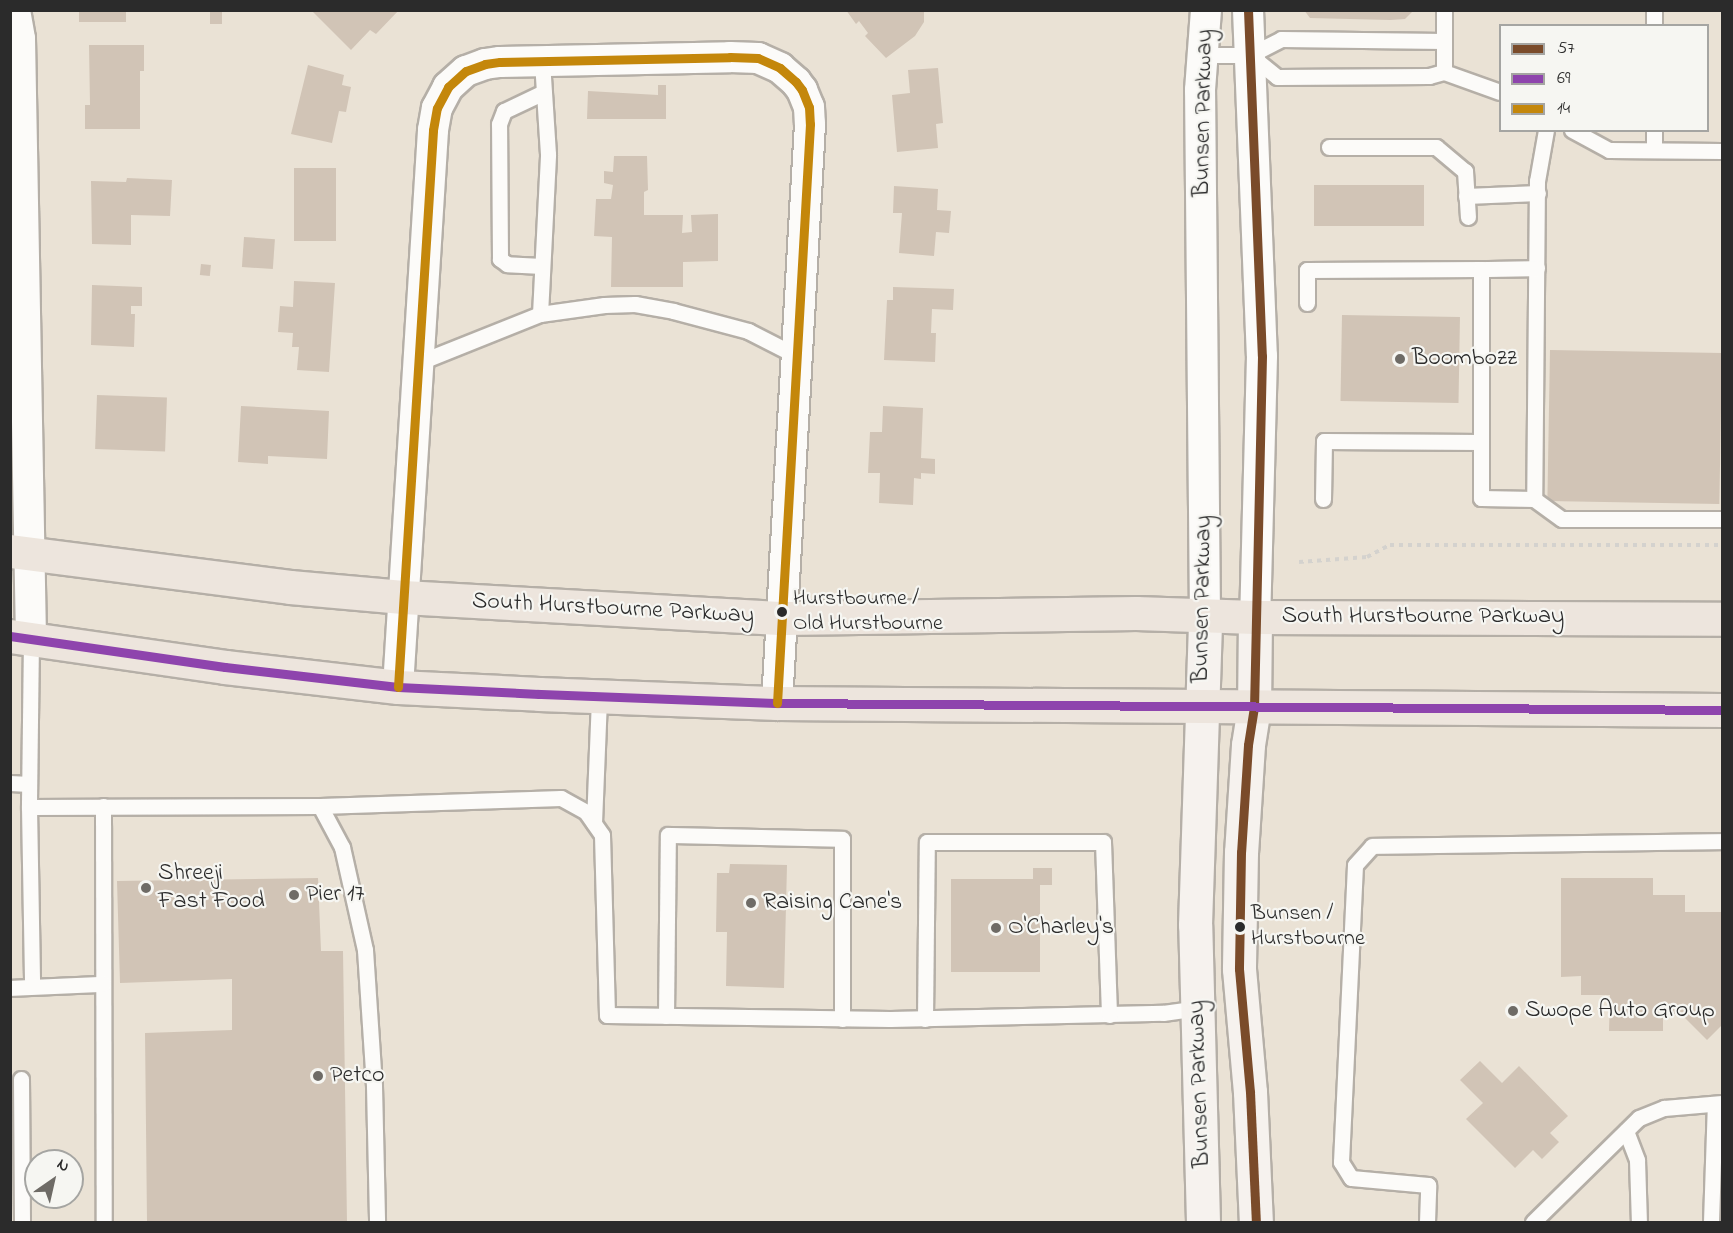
<!DOCTYPE html>
<style>
body{margin:0}
#map{position:relative;width:1733px;height:1233px;overflow:hidden;background:#eae2d5;font-family:"Indie Flower",sans-serif}
div>[style]{position:absolute}
[style*='--x']{left:calc(var(--x)*1px);top:calc(var(--y)*1px);width:calc(var(--w)*1px);rotate:calc(var(--a)*1deg)}
.building>*{inset:0;background:#d1c4b6;transform-origin:0 0}
.path>*{height:4px;margin-top:-2px;transform-origin:0;background:repeating-linear-gradient(90deg,#d4d2ce 0 4.5px,transparent 0 9px)}
.roads{filter:drop-shadow(2px 0 #b5afa7) drop-shadow(-2px 0 #b5afa7) drop-shadow(0 2px #b5afa7) drop-shadow(0 -2px #b5afa7)}
.lane>*{height:15px;margin:-7.5px;padding:0 7.5px;transform-origin:7.5px;border-radius:7.5px;background:#fcfbf9}
.street>*{height:30px;margin:-15px;padding:0 15px;transform-origin:15px;border-radius:15px;background:#fcfbf9}
.secondary>*{height:33px;margin:-16.5px;padding:0 16.5px;transform-origin:16.5px;border-radius:16.5px;background:#f6f2ee}
.primary>*{height:33px;margin:-16.5px;padding:0 16.5px;transform-origin:16.5px;border-radius:16.5px;background:#ede5dd}
.bus-1>*{height:9px;margin:-4.5px;padding:0 4.5px;transform-origin:4.5px;border-radius:4.5px;background:#7a4b2a}
.bus-2>*{height:9px;margin:-4.5px;padding:0 4.5px;transform-origin:4.5px;border-radius:4.5px;background:#8e44ad}
.bus-3>*{height:9px;margin:-4.5px;padding:0 4.5px;transform-origin:4.5px;border-radius:4.5px;background:#c4870b}
.dots>*{width:16px;height:16px;translate:-50% -50%;box-sizing:border-box;border:3px solid #f6f6f2;border-radius:50%}
span{translate:-50% -50%;white-space:nowrap;text-align:center;line-height:1.15;-webkit-text-stroke:4.5px #f6f6f2;paint-order:stroke}
.bus-label{font-size:22px;color:#2b2b2b}
.left{translate:0 -50%;text-align:left}
.street-label{font-size:24px;color:#2b2b2b}
.poi-label{font-size:24px;color:#2b2b2b}
.frame{position:absolute;inset:0;border:12px solid #2b2b2b;pointer-events:none}
.legend{position:absolute;left:1499px;top:24px;width:210px;height:108px;box-sizing:border-box;background:#f6f6f2;border:2px solid #a5a5a2;margin:0;padding:8px 10px;list-style:none;font-size:18px;color:#2b2b2b}
.legend li{display:flex;align-items:center;gap:12px;height:30px}
.legend b{width:30px;border:2px solid #a5a5a2}
.north{position:absolute;left:24px;top:1149px;width:60px;height:60px;box-sizing:border-box;background:#f6f6f2;border:2px solid #a5a5a2;border-radius:50%;rotate:34deg;font-size:16px;font-weight:700;line-height:24px;text-align:center;color:#2b2b2b}
.north::after{content:'';display:block;margin:auto;width:21px;height:27px;background:#6e6b66;clip-path:polygon(50% 0,100% 100%,50% 72%,0 100%)}
</style>
<div id="map">
<div class="building">
<div style="left:79px;top:10px;width:47px;height:12px"></div>
<div style="left:210px;top:10px;width:12px;height:14px"></div>
<div style="clip-path:polygon(311px 10px,399px 10px,376px 34px,370px 30px,351px 50px)"></div>
<div style="clip-path:polygon(846px 10px,924px 10px,924px 22px,915px 36px,886px 58px,865px 36px,868px 33px,859px 21px,856px 24px)"></div>
<div style="clip-path:polygon(1304px 10px,1414px 10px,1405px 19px,1390px 20px,1310px 18px)"></div>
<div style="clip-path:polygon(89px 45px,144px 45px,144px 71px,140px 71px,140px 129px,85px 129px,85px 105px,90px 105px)"></div>
<div style="clip-path:polygon(308px 65px,344px 75px,342px 85px,351px 87px,346px 112px,339px 111px,332px 143px,291px 134px)"></div>
<div style="clip-path:polygon(938px 68px,943px 123px,936px 124px,938px 148px,897px 152px,892px 95px,910px 93px,908px 70px)"></div>
<div style="clip-path:polygon(658px 85px,666px 85px,666px 119px,587px 119px,588px 91px,658px 95px)"></div>
<div style="clip-path:polygon(614px 156px,647px 156px,648px 190px,644px 192px,644px 215px,683px 215px,682px 233px,692px 232px,691px 215px,718px 214px,718px 261px,683px 262px,683px 287px,611px 287px,612px 237px,594px 236px,596px 199px,611px 199px,613px 185px,604px 183px,604px 171px,613px 172px)"></div>
<div style="left:294px;top:168px;width:42px;height:73px"></div>
<div style="clip-path:polygon(127px 178px,172px 180px,170px 216px,131px 215px,131px 245px,92px 244px,91px 181px,126px 182px)"></div>
<div style="left:1424px;top:185px;width:41px;height:110px;rotate:90deg"></div>
<div style="clip-path:polygon(894px 186px,938px 189px,937px 210px,951px 211px,949px 233px,936px 232px,934px 256px,899px 253px,902px 213px,893px 213px)"></div>
<div style="left:244px;top:237px;width:31px;height:30px;rotate:4deg"></div>
<div style="left:201px;top:264px;width:10px;height:11px;rotate:6deg"></div>
<div style="clip-path:polygon(294px 281px,335px 283px,329px 372px,297px 370px,299px 347px,292px 347px,293px 333px,278px 332px,280px 306px,293px 307px)"></div>
<div style="clip-path:polygon(92px 285px,142px 287px,142px 306px,131px 306px,131px 314px,135px 314px,134px 347px,91px 345px)"></div>
<div style="clip-path:polygon(893px 287px,954px 289px,953px 310px,932px 309px,931px 333px,936px 333px,935px 362px,884px 360px,887px 300px,893px 300px)"></div>
<div style="left:1342px;top:315px;width:118px;height:86px;rotate:1deg"></div>
<div style="left:1550px;top:350px;width:172px;height:151px;rotate:1deg"></div>
<div style="left:97px;top:395px;width:70px;height:54px;rotate:2deg"></div>
<div style="clip-path:polygon(241px 406px,329px 411px,327px 459px,268px 456px,268px 464px,238px 462px)"></div>
<div style="clip-path:polygon(883px 406px,923px 408px,921px 458px,935px 459px,935px 474px,921px 473px,921px 479px,914px 478px,913px 505px,879px 503px,880px 473px,868px 473px,870px 432px,882px 432px)"></div>
<div style="clip-path:polygon(730px 864px,787px 865px,784px 988px,726px 986px,727px 932px,716px 932px,717px 873px,729px 873px)"></div>
<div style="clip-path:polygon(1033px 868px,1052px 868px,1052px 885px,1040px 885px,1040px 972px,951px 972px,951px 879px,1033px 879px)"></div>
<div style="clip-path:polygon(318px 878px,321px 951px,343px 951px,347px 1222px,147px 1222px,145px 1033px,232px 1030px,232px 979px,120px 983px,117px 881px)"></div>
<div style="clip-path:polygon(1561px 878px,1653px 878px,1653px 895px,1685px 895px,1685px 912px,1722px 912px,1722px 1025px,1707px 1040px,1681px 1014px,1663px 1014px,1663px 1031px,1609px 1031px,1610px 995px,1581px 995px,1581px 976px,1561px 977px)"></div>
<div style="clip-path:polygon(1480px 1061px,1502px 1083px,1519px 1066px,1568px 1116px,1550px 1133px,1559px 1142px,1542px 1159px,1533px 1150px,1515px 1168px,1466px 1119px,1483px 1103px,1460px 1080px)"></div>
</div>
<div class="path">
<div style="--x:1299;--y:562;--w:68;--a:-4.2"></div>
<div style="--x:1367;--y:557;--w:26;--a:-28"></div>
<div style="--x:1390;--y:545;--w:332;--a:0"></div>
</div>
<div class="roads">
<div class="lane">
<div style="--x:1654;--y:26;--w:16;--a:-90"></div>
<div style="--x:1203;--y:55;--w:47;--a:0"></div>
<div style="--x:1250;--y:55;--w:35;--a:-27"></div>
<div style="--x:1281;--y:39;--w:163;--a:0.7"></div>
<div style="--x:1250;--y:55;--w:35;--a:39"></div>
<div style="--x:1277;--y:77;--w:152;--a:-0.4"></div>
<div style="--x:1429;--y:76;--w:16;--a:-15"></div>
<div style="--x:1444;--y:72;--w:59;--a:19.7"></div>
<div style="--x:1444;--y:72;--w:62;--a:-90"></div>
<div style="--x:1546;--y:130;--w:52;--a:100"></div>
<div style="--x:1537;--y:181;--w:318;--a:90.5"></div>
<div style="--x:1534;--y:499;--w:34;--a:36"></div>
<div style="--x:1562;--y:519;--w:160;--a:0"></div>
<div style="--x:1572;--y:130;--w:42;--a:28.4"></div>
<div style="--x:1609;--y:150;--w:113;--a:0.5"></div>
<div style="--x:1329;--y:147;--w:107;--a:0"></div>
<div style="--x:1436;--y:147;--w:38;--a:40"></div>
<div style="--x:1465;--y:171;--w:46;--a:86.3"></div>
<div style="--x:1654;--y:150;--w:20;--a:-90"></div>
<div style="--x:1466;--y:196;--w:72;--a:-2.4"></div>
<div style="--x:542;--y:266;--w:35;--a:-177"></div>
<div style="--x:507;--y:264;--w:9;--a:-144"></div>
<div style="--x:500;--y:259;--w:135;--a:-90.4"></div>
<div style="--x:499;--y:124;--w:14;--a:-69"></div>
<div style="--x:504;--y:111;--w:44;--a:-25.4"></div>
<div style="--x:1307;--y:303;--w:33;--a:-90"></div>
<div style="--x:1307;--y:270;--w:174;--a:-0.3"></div>
<div style="--x:540;--y:314;--w:65;--a:-8"></div>
<div style="--x:604;--y:305;--w:31;--a:-2"></div>
<div style="--x:635;--y:304;--w:39;--a:10"></div>
<div style="--x:673;--y:311;--w:78;--a:14.9"></div>
<div style="--x:748;--y:331;--w:55;--a:27"></div>
<div style="--x:420;--y:362;--w:129;--a:-21.8"></div>
<div style="--x:540;--y:314;--w:160;--a:-87.1"></div>
<div style="--x:548;--y:154;--w:93;--a:-93.7"></div>
<div style="--x:1323;--y:499;--w:58;--a:-89"></div>
<div style="--x:1324;--y:441;--w:156;--a:0.4"></div>
<div style="--x:1534;--y:499;--w:53;--a:-178.9"></div>
<div style="--x:1481;--y:498;--w:229;--a:-90"></div>
<div style="--x:1481;--y:269;--w:56;--a:-1"></div>
<div style="--x:31;--y:639;--w:168;--a:90.7"></div>
<div style="--x:29;--y:807;--w:291;--a:-0.2"></div>
<div style="--x:320;--y:806;--w:47;--a:61.8"></div>
<div style="--x:342;--y:847;--w:106;--a:77.4"></div>
<div style="--x:365;--y:950;--w:136;--a:86.2"></div>
<div style="--x:374;--y:1086;--w:136;--a:88.7"></div>
<div style="--x:10;--y:783;--w:19;--a:3"></div>
<div style="--x:103;--y:806;--w:416;--a:89.9"></div>
<div style="--x:320;--y:806;--w:241;--a:-1.9"></div>
<div style="--x:561;--y:798;--w:29;--a:29"></div>
<div style="--x:586;--y:812;--w:28;--a:55"></div>
<div style="--x:602;--y:835;--w:180;--a:88.4"></div>
<div style="--x:607;--y:1015;--w:283;--a:0.8"></div>
<div style="--x:890;--y:1019;--w:273;--a:-1.3"></div>
<div style="--x:1163;--y:1013;--w:35;--a:-8"></div>
<div style="--x:29;--y:807;--w:179;--a:89"></div>
<div style="--x:594;--y:823;--w:127;--a:-87.7"></div>
<div style="--x:10;--y:988;--w:93;--a:-2.5"></div>
<div style="--x:666;--y:1016;--w:181;--a:-89.4"></div>
<div style="--x:668;--y:835;--w:174;--a:1.3"></div>
<div style="--x:842;--y:839;--w:180;--a:90"></div>
<div style="--x:925;--y:1019;--w:177;--a:-89.4"></div>
<div style="--x:927;--y:842;--w:176;--a:0"></div>
<div style="--x:1103;--y:842;--w:173;--a:88"></div>
<div style="--x:21;--y:1079;--w:143;--a:89.6"></div>
<div style="--x:1626;--y:1131;--w:31;--a:69"></div>
<div style="--x:1637;--y:1160;--w:62;--a:88.2"></div>
<div style="--x:1427;--y:1222;--w:37;--a:-88"></div>
<div style="--x:1428;--y:1185;--w:77;--a:-174.8"></div>
<div style="--x:1351;--y:1178;--w:19;--a:-122"></div>
<div style="--x:1341;--y:1162;--w:297;--a:-87.3"></div>
<div style="--x:1355;--y:865;--w:25;--a:-48"></div>
<div style="--x:1372;--y:846;--w:350;--a:-0.8"></div>
<div style="--x:1533;--y:1222;--w:148;--a:-44.5"></div>
<div style="--x:1639;--y:1118;--w:27;--a:-22"></div>
<div style="--x:1664;--y:1108;--w:58;--a:-4.9"></div>
<div style="--x:1711;--y:1222;--w:118;--a:-88.1"></div>
</div>
<div class="street">
<div style="--x:15;--y:10;--w:29;--a:80"></div>
<div style="--x:20;--y:39;--w:600;--a:88.95"></div>
<div style="--x:1248;--y:10;--w:346;--a:87.7"></div>
<div style="--x:1262;--y:356;--w:261;--a:91.5"></div>
<div style="--x:1205;--y:616;--w:526;--a:-90.54"></div>
<div style="--x:1200;--y:90;--w:80;--a:-85.7"></div>
<div style="--x:398;--y:687;--w:558;--a:-86.4"></div>
<div style="--x:433;--y:130;--w:22;--a:-80"></div>
<div style="--x:437;--y:108;--w:24;--a:-62"></div>
<div style="--x:448;--y:87;--w:24;--a:-42"></div>
<div style="--x:466;--y:71;--w:20;--a:-20"></div>
<div style="--x:485;--y:64;--w:15;--a:-8"></div>
<div style="--x:500;--y:62;--w:230;--a:-1.2"></div>
<div style="--x:730;--y:57;--w:28;--a:2"></div>
<div style="--x:758;--y:58;--w:24;--a:24"></div>
<div style="--x:780;--y:68;--w:21;--a:41"></div>
<div style="--x:796;--y:82;--w:10;--a:53"></div>
<div style="--x:802;--y:90;--w:18;--a:68"></div>
<div style="--x:809;--y:107;--w:17;--a:87"></div>
<div style="--x:810;--y:124;--w:580;--a:93.26"></div>
</div>
<div class="secondary">
<div style="--x:1255;--y:617;--w:90;--a:90.6"></div>
<div style="--x:1254;--y:707;--w:38;--a:99"></div>
<div style="--x:1248;--y:745;--w:107;--a:93.7"></div>
<div style="--x:1241;--y:852;--w:117;--a:91"></div>
<div style="--x:1239;--y:969;--w:123;--a:84.9"></div>
<div style="--x:1250;--y:1092;--w:130;--a:87.4"></div>
<div style="--x:1203;--y:1222;--w:297;--a:-91.5"></div>
<div style="--x:1195;--y:925;--w:309;--a:-88.1"></div>
</div>
<div class="primary">
<div style="--x:10;--y:551;--w:282;--a:7.3"></div>
<div style="--x:290;--y:587;--w:113;--a:5.1"></div>
<div style="--x:403;--y:597;--w:381;--a:3.2"></div>
<div style="--x:783;--y:618;--w:353;--a:-0.8"></div>
<div style="--x:1136;--y:613;--w:119;--a:1.9"></div>
<div style="--x:1255;--y:617;--w:467;--a:0.2"></div>
<div style="--x:10;--y:636;--w:217;--a:8.2"></div>
<div style="--x:225;--y:667;--w:174;--a:6.6"></div>
<div style="--x:398;--y:687;--w:141;--a:2.8"></div>
<div style="--x:539;--y:694;--w:238;--a:2.2"></div>
<div style="--x:777;--y:703;--w:945;--a:0.42"></div>
</div>
</div>
<div class="bus-1">
<div style="--x:1248;--y:10;--w:346;--a:87.7"></div>
<div style="--x:1262;--y:356;--w:351;--a:91.3"></div>
<div style="--x:1254;--y:707;--w:38;--a:99"></div>
<div style="--x:1248;--y:745;--w:107;--a:93.7"></div>
<div style="--x:1241;--y:852;--w:117;--a:91"></div>
<div style="--x:1239;--y:969;--w:123;--a:84.9"></div>
<div style="--x:1250;--y:1092;--w:130;--a:87.4"></div>
</div>
<div class="bus-2">
<div style="--x:10;--y:636;--w:217;--a:8.2"></div>
<div style="--x:225;--y:667;--w:174;--a:6.6"></div>
<div style="--x:398;--y:687;--w:141;--a:2.8"></div>
<div style="--x:539;--y:694;--w:238;--a:2.2"></div>
<div style="--x:777;--y:703;--w:945;--a:0.42"></div>
</div>
<div class="bus-3">
<div style="--x:398;--y:687;--w:558;--a:-86.4"></div>
<div style="--x:433;--y:130;--w:22;--a:-80"></div>
<div style="--x:437;--y:108;--w:24;--a:-62"></div>
<div style="--x:448;--y:87;--w:24;--a:-42"></div>
<div style="--x:466;--y:71;--w:20;--a:-20"></div>
<div style="--x:485;--y:64;--w:15;--a:-8"></div>
<div style="--x:500;--y:62;--w:230;--a:-1.2"></div>
<div style="--x:730;--y:57;--w:28;--a:2"></div>
<div style="--x:758;--y:58;--w:24;--a:24"></div>
<div style="--x:780;--y:68;--w:21;--a:41"></div>
<div style="--x:796;--y:82;--w:10;--a:53"></div>
<div style="--x:802;--y:90;--w:18;--a:68"></div>
<div style="--x:809;--y:107;--w:17;--a:87"></div>
<div style="--x:810;--y:124;--w:580;--a:93.26"></div>
</div>
<div class="dots">
<div style="left:1400px;top:359px;background:#6e6b66"></div>
<div style="left:782px;top:612px;background:#2b2b2b"></div>
<div style="left:146px;top:888px;background:#6e6b66"></div>
<div style="left:294px;top:895px;background:#6e6b66"></div>
<div style="left:751px;top:903px;background:#6e6b66"></div>
<div style="left:1240px;top:927px;background:#2b2b2b"></div>
<div style="left:996px;top:928px;background:#6e6b66"></div>
<div style="left:1513px;top:1011px;background:#6e6b66"></div>
<div style="left:318px;top:1076px;background:#6e6b66"></div>
</div>
<div class="bus-label">
<span class="left" style="left:793px;top:612px">Hurstbourne /<br>Old Hurstbourne</span>
<span class="left" style="left:1251px;top:927px">Bunsen /<br>Hurstbourne</span>
</div>
<div class="street-label">
<span style="left:1204px;top:113px;rotate:-89deg">Bunsen Parkway</span>
<span style="left:1203px;top:599px;rotate:-89deg">Bunsen Parkway</span>
<span style="left:613px;top:609px;rotate:3deg">South Hurstbourne Parkway</span>
<span style="left:1423px;top:617px">South Hurstbourne Parkway</span>
<span style="left:1200px;top:1084px;rotate:-92deg">Bunsen Parkway</span>
</div>
<div class="poi-label">
<span class="left" style="left:1412px;top:359px">Boombozz</span>
<span class="left" style="left:158px;top:888px">Shreeji<br>Fast Food</span>
<span class="left" style="left:306px;top:895px">Pier 17</span>
<span class="left" style="left:763px;top:903px">Raising Cane's</span>
<span class="left" style="left:1008px;top:928px">O'Charley's</span>
<span class="left" style="left:1525px;top:1011px">Swope Auto Group</span>
<span class="left" style="left:330px;top:1076px">Petco</span>
</div>
<div class="frame"></div>
<ul class="legend">
<li><b style="height:8px;background:#7a4b2a"></b>57</li>
<li><b style="height:8px;background:#8e44ad"></b>69</li>
<li><b style="height:8px;background:#c4870b"></b>14</li>
</ul>
<div class="north">N</div>
</div>
